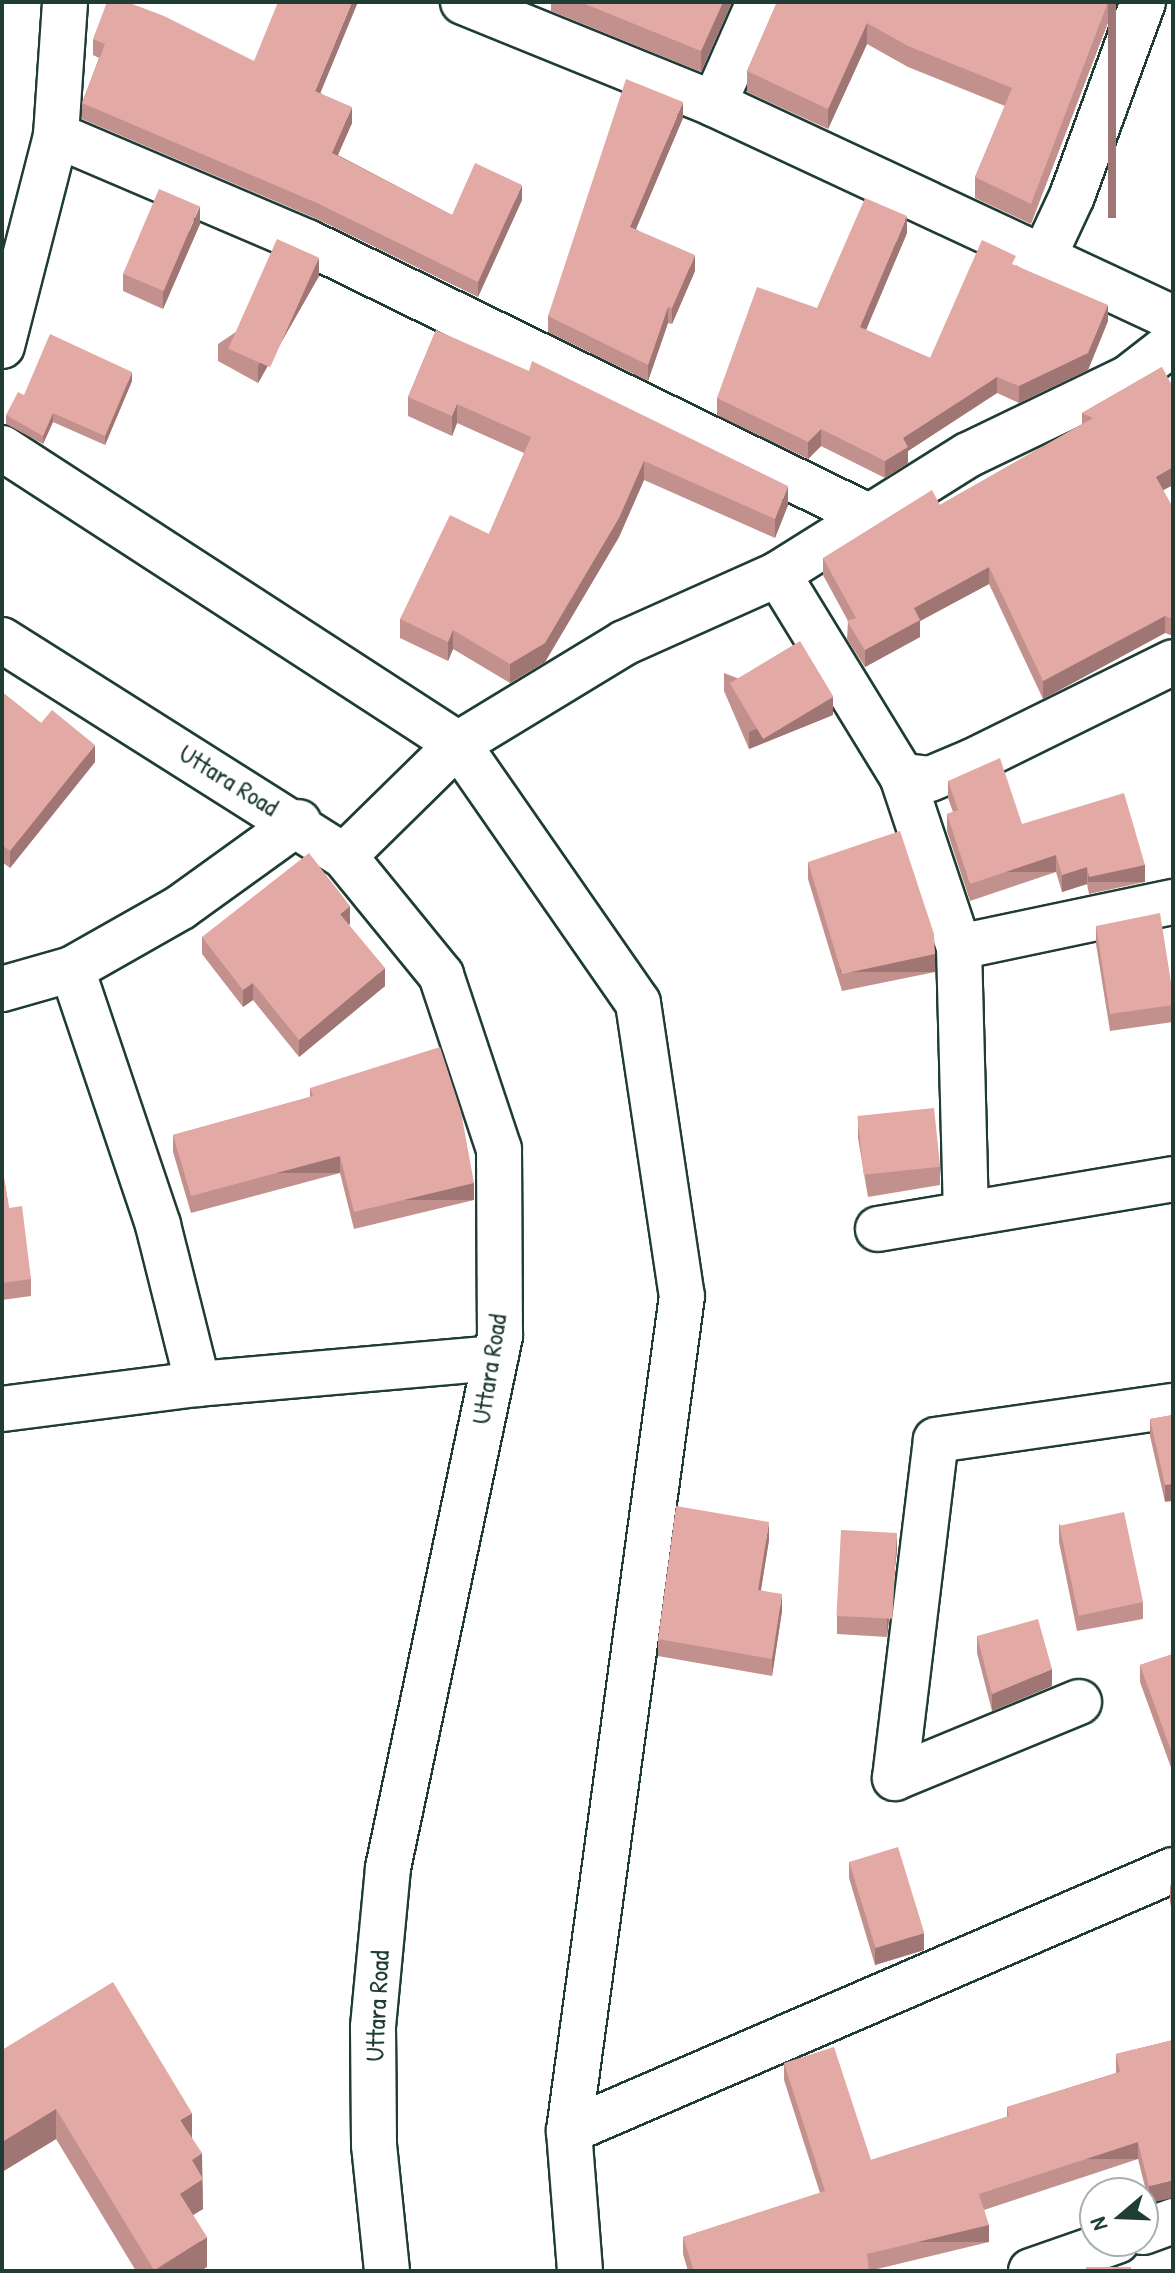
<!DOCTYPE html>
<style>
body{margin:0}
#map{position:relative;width:1175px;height:2273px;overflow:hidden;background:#fff;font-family:"Patrick Hand",sans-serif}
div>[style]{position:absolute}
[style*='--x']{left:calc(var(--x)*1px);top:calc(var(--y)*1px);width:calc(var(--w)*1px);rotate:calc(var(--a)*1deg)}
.roads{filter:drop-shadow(2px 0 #1f3d34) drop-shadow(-2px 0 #1f3d34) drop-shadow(0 2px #1f3d34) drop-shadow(0 -2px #1f3d34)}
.minor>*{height:44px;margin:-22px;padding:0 22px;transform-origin:22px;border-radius:22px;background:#fff}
.wall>*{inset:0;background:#c3918d}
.shaded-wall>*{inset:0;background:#9f7673;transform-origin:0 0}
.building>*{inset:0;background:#e3a9a4;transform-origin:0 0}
span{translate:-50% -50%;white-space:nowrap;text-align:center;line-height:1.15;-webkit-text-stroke:6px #fff;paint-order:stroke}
.street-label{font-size:26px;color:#1f3d34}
.frame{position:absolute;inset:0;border:4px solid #1f3d34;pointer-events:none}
.north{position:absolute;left:1079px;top:2177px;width:80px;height:80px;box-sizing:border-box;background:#fff;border:2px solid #a5b1ae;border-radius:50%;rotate:251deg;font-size:22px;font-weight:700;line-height:32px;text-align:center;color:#1f3d34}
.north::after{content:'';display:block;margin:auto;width:28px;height:36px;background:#1f3d34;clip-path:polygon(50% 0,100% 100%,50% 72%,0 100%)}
</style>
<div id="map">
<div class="roads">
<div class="minor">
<div style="--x:463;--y:2;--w:271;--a:22.1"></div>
<div style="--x:714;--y:104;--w:506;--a:25"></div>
<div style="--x:714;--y:104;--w:111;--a:-66.2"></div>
<div style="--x:56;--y:135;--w:273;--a:23.1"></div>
<div style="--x:307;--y:242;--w:627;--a:26.03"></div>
<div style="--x:1045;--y:254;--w:64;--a:-65"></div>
<div style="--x:1072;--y:196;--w:207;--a:-69.9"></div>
<div style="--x:2;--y:346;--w:218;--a:-75.6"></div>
<div style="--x:56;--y:135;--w:133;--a:-86.1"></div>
<div style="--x:2;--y:448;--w:544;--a:32.99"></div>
<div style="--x:458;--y:744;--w:315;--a:55.2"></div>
<div style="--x:638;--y:1003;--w:296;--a:81.5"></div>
<div style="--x:682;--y:1296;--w:843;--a:97.71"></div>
<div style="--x:569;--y:2131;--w:140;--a:85.5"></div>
<div style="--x:778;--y:574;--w:237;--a:58.5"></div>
<div style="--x:902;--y:776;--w:28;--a:6"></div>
<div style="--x:930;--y:779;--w:47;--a:-22.7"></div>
<div style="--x:973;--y:761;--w:223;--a:-26.3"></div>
<div style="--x:2;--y:640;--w:404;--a:32.3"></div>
<div style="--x:344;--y:856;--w:154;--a:50.8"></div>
<div style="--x:441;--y:975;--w:183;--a:71.6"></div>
<div style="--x:499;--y:1149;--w:187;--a:89.7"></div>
<div style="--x:500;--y:1336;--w:544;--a:101.89"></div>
<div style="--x:388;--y:1868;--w:160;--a:95.4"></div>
<div style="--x:373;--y:2027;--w:118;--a:89.5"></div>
<div style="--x:374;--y:2145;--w:127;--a:84.1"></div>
<div style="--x:902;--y:776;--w:180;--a:71.6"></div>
<div style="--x:959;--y:947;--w:267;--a:88.5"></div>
<div style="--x:344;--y:856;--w:160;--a:-44.5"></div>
<div style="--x:458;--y:744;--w:194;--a:-31.3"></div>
<div style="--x:624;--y:643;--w:169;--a:-24.1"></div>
<div style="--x:778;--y:574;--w:224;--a:-32.1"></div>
<div style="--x:968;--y:455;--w:178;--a:-25.7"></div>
<div style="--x:1128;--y:378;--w:57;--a:-37.9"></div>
<div style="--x:959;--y:947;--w:219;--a:-11.9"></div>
<div style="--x:72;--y:969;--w:270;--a:71.4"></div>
<div style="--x:158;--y:1225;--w:164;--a:75.9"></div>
<div style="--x:2;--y:989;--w:73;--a:-15.9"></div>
<div style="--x:72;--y:969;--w:125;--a:-29.6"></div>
<div style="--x:181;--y:907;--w:145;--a:-35.8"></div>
<div style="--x:878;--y:1229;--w:299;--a:-9.6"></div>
<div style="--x:2;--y:1409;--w:198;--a:-7.3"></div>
<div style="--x:198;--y:1384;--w:298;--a:-5"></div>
<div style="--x:1079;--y:1702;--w:199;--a:157.6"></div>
<div style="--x:895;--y:1778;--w:340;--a:-83.1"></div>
<div style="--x:936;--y:1440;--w:239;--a:-8.2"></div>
<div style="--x:569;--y:2131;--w:658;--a:-23.37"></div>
<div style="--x:1143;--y:2232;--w:32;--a:-20"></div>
<div style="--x:1031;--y:2271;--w:91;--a:-19.2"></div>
</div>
</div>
<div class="wall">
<div style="clip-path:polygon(551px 2px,732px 2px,701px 72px,551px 11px)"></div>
<div style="clip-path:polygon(777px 2px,1116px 2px,1031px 224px,975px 198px,975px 177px,1005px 106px,908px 67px,867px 44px,828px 129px,747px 92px,747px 71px)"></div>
<div style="clip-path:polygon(93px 39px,254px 61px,321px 93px,352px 123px,338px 155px,452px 215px,522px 200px,478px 297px,317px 219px,82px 119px,82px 103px,99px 58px,93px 55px)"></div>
<div style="clip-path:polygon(683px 118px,636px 229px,695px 271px,672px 324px,668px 323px,648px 381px,548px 332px,548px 316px)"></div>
<div style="clip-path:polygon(200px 224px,163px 309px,123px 291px,123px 274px)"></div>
<div style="clip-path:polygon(907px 233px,866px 330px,930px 358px,1016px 265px,1108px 321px,1088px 370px,1019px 403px,997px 393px,908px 451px,908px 463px,885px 478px,821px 446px,808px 459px,717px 415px,717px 398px,817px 308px)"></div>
<div style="clip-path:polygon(319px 276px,258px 383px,218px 361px,218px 344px)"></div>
<div style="clip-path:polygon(436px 330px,788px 505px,775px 538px,644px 480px,619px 537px,545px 662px,510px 683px,453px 649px,448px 661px,400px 638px,400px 619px,489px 534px,524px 453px,457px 423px,452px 436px,408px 416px,408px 397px)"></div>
<div style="clip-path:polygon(1162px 367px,1173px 485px,1163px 490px,1173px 508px,1173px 636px,1165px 633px,1043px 699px,989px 584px,920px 621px,920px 637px,865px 667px,847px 639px,848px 621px,823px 575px,823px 558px,940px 505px,1082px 424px,1082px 413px)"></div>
<div style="clip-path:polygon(132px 381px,105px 445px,53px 422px,43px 444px,6px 424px,6px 415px)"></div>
<div style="clip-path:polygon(724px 673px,833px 715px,749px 749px,724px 691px)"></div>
<div style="clip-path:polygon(2px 692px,41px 723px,95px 762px,10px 868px,2px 862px)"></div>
<div style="clip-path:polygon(948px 781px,1022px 824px,1145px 882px,1089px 894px,1087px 884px,1062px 892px,1056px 872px,970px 901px,947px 831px,947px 814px,953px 812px,948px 798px)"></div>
<div style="clip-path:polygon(808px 862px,935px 972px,842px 991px,808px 879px)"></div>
<div style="clip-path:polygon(350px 924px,349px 925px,385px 986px,299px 1057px,253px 1000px,243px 1007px,202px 954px,202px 937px)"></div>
<div style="clip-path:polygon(1096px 926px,1173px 995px,1173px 1022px,1110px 1031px,1096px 944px)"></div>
<div style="clip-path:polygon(310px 1088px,474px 1200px,354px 1229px,340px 1173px,191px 1213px,173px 1152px,173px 1135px,310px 1097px)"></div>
<div style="clip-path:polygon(858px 1121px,940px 1167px,940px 1185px,868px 1197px,858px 1138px)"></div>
<div style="clip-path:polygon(2px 1166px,9px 1208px,31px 1279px,31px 1296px,2px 1300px)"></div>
<div style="clip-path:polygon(1173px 1415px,1173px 1501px,1165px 1502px,1150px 1436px,1150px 1419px)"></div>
<div style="clip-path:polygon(1059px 1524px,1143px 1602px,1143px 1619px,1077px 1631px,1059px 1542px)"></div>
<div style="clip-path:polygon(769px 1540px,761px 1590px,782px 1611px,772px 1676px,658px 1656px,658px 1639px)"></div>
<div style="clip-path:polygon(897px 1550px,887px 1637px,837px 1634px,837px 1616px)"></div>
<div style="clip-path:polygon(977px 1636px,1052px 1686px,992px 1711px,977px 1653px)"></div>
<div style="clip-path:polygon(1173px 1654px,1173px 1773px,1140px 1682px,1140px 1665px)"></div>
<div style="clip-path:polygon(849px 1861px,924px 1950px,875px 1965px,849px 1878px)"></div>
<div style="clip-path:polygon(1173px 1884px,1173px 1916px,1170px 1902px,1170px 1885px)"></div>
<div style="clip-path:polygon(1173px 2040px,1149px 2203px,1138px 2159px,984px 2210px,989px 2242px,869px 2271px,688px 2271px,683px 2254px,683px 2237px,820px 2193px,784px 2080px,784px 2063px,871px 2160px,1007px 2117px,1007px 2107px,1116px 2073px,1116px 2054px)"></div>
<div style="clip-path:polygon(2px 2050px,192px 2138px,202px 2176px,203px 2209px,193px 2215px,207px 2267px,200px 2271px,136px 2271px,56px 2139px,2px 2172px)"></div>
</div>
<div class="shaded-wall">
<div style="clip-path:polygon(352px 2px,358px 2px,315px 106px,315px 91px)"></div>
<div style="clip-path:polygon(723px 2px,732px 2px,701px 72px,701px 51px)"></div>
<div style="left:1108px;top:2px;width:8px;height:216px"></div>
<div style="clip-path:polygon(867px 23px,867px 44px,828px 129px,828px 109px)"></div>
<div style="clip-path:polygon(683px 102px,683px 118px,630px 243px,630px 227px)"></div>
<div style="clip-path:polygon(352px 107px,352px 123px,332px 168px,332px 153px)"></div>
<div style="clip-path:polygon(522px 185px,522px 200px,478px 297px,478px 282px)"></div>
<div style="clip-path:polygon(200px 206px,200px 224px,163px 309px,163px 292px)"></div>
<div style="clip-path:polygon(907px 216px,907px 233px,860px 344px,860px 327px)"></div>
<div style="clip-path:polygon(695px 255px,695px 271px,672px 324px,672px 308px)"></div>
<div style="clip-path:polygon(319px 258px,319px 276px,258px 383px,258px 366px)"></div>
<div style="clip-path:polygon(1108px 305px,1108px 321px,1088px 370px,1019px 403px,1019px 386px)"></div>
<div style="clip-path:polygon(668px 307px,668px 323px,648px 381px,648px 365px)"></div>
<div style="clip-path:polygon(132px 372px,132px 381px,105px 445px,105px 436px)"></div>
<div style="clip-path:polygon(997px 377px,997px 393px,908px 451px,908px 463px,885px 478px,885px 461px,903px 438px)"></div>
<div style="clip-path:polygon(457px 404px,457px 423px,452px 436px,452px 416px)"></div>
<div style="clip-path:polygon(53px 413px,53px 422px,43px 444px,43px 436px)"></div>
<div style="clip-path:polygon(821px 429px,821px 446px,808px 459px,808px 442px)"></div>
<div style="clip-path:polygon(644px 461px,644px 480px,619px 537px,545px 662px,510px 683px,510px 664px)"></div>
<div style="clip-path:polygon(1173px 467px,1173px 485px,1156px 494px,1156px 477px)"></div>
<div style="clip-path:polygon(788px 486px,788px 505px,775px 538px,775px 519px)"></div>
<div style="clip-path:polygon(989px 567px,989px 584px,920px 621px,920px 637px,865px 667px,865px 650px,914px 608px)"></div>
<div style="clip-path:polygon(1165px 616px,1165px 633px,1043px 699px,1043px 681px)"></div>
<div style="clip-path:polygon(453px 630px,453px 649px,448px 661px,448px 642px)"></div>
<div style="clip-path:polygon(833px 697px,833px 715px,749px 749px,749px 732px)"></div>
<div style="clip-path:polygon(95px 745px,95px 762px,10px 868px,10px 851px)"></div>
<div style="left:1056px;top:855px;width:17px;height:91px;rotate:90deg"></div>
<div style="left:1145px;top:865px;width:17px;height:57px;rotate:90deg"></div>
<div style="clip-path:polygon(1087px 867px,1087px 884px,1062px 892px,1062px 875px)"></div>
<div style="clip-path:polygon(350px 906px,350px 924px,340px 932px,340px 914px)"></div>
<div style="left:935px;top:954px;width:18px;height:95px;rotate:90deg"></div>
<div style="clip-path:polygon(385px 968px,385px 986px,299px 1057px,299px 1040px)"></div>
<div style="clip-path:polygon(253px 983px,253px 1000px,243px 1007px,243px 990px)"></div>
<div style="left:340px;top:1156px;width:17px;height:154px;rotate:90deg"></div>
<div style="left:474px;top:1183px;width:17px;height:123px;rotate:90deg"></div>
<div style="left:1173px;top:1484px;width:17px;height:8px;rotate:90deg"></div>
<div style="clip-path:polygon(769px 1522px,769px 1540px,758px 1607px,758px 1590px)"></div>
<div style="clip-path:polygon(897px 1533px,897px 1550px,887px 1637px,887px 1620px)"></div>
<div style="clip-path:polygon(782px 1594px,782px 1611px,772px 1676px,772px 1659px)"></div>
<div style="clip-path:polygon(1052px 1669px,1052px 1686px,992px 1711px,992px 1694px)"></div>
<div style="clip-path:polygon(924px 1933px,924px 1950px,875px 1965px,875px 1947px)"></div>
<div style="clip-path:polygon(56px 2109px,56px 2139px,2px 2172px,2px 2142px)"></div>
<div style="clip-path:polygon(192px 2113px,192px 2143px,180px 2120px)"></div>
<div style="left:1138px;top:2142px;width:17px;height:167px;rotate:90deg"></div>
<div style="clip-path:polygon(202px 2153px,203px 2209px,180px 2223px,180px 2194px,192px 2160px)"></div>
<div style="clip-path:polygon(1173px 2180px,1173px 2198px,1149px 2203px,1149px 2186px)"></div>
<div style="left:989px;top:2225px;width:17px;height:125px;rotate:90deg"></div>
<div style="clip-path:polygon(207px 2237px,207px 2267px,200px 2271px,154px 2271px)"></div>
</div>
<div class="building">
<div style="clip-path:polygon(107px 2px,127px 2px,164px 16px,254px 61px,278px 2px,352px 2px,315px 91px,352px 107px,332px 153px,452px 215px,475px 163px,522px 185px,478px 282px,317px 203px,82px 103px,105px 44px,93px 39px)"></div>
<div style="clip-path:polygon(580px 2px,723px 2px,701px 51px)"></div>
<div style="clip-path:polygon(777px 2px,1108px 2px,1031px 204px,975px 177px,1012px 88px,908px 46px,867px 23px,828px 109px,747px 71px)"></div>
<div style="clip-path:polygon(626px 79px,683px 102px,630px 227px,695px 255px,672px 308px,668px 307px,648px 365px,548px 316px)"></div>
<div style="left:159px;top:189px;width:44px;height:92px;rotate:23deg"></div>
<div style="clip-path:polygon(865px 198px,907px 216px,860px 327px,930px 358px,982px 240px,1016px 256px,1012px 264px,1108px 305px,1088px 353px,1019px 386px,997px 377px,903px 438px,908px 447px,885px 461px,821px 429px,808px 442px,717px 398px,757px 287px,817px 308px)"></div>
<div style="left:277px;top:239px;width:46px;height:120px;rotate:24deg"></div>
<div style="clip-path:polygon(436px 330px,529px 371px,532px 361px,788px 486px,775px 519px,644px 461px,619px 518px,545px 643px,510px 664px,453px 630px,448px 642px,400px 619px,450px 515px,489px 534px,531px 437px,457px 404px,452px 416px,408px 397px)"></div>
<div style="clip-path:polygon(50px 334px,132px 372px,105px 436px,53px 413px,43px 436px,6px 415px,18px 392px,24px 395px)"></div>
<div style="clip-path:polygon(1162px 367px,1173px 387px,1173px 467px,1156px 477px,1173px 508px,1173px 619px,1165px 616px,1043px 681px,989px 567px,914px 608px,920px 620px,865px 650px,847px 621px,856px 618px,823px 558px,932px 490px,940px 505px,1093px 418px,1082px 413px)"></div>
<div style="left:800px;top:641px;width:65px;height:82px;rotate:59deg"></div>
<div style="clip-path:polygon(2px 692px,41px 723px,52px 710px,95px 745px,10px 851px,2px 845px)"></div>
<div style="clip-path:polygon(1000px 758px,1022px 824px,1124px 793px,1145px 865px,1089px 877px,1087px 867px,1062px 875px,1056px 855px,970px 884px,947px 814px,958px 810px,948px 781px)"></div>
<div style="clip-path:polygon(900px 831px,934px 934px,935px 954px,842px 974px,808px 862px)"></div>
<div style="clip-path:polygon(309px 853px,350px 906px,340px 914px,385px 968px,299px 1040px,253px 983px,243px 990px,202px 937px)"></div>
<div style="clip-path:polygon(1160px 913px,1173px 995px,1173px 1005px,1110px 1014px,1096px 926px)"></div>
<div style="clip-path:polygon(440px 1047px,461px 1112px,474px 1183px,354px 1212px,340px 1156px,191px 1196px,173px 1135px,313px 1096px,310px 1088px)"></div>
<div style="left:934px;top:1108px;width:59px;height:77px;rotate:84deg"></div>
<div style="clip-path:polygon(2px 1166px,9px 1208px,22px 1206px,31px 1279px,2px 1283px)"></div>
<div style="clip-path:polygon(1173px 1415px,1173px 1484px,1165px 1485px,1150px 1419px)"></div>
<div style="clip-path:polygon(676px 1506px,769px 1522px,758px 1590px,782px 1594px,772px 1659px,658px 1639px)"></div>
<div style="left:1124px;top:1512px;width:92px;height:66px;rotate:78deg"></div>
<div style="left:841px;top:1530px;width:56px;height:86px;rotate:3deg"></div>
<div style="clip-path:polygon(1038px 1619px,1052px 1669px,992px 1694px,977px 1636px)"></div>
<div style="clip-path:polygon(1173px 1654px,1173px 1756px,1140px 1665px)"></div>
<div style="left:898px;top:1847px;width:90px;height:51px;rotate:73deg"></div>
<div style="clip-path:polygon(1173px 1884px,1173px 1899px,1170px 1885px)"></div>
<div style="clip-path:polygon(113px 1982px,192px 2113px,180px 2120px,202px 2153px,192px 2160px,203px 2179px,180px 2194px,207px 2237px,154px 2270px,56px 2109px,2px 2142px,2px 2050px)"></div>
<div style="clip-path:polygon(1173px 2040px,1173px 2180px,1149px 2186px,1138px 2142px,979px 2194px,989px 2225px,867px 2254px,869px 2271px,694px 2271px,683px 2237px,825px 2191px,784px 2063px,834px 2047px,871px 2160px,1009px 2116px,1007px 2107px,1120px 2072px,1116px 2054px)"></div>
<div style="left:1086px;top:2267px;width:45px;height:4px"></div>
</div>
<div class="street-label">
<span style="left:229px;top:780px;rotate:32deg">Uttara Road</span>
<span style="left:489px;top:1369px;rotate:-81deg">Uttara Road</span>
<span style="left:377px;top:2006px;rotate:-87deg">Uttara Road</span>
</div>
<div class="frame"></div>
<div class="north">N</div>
</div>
